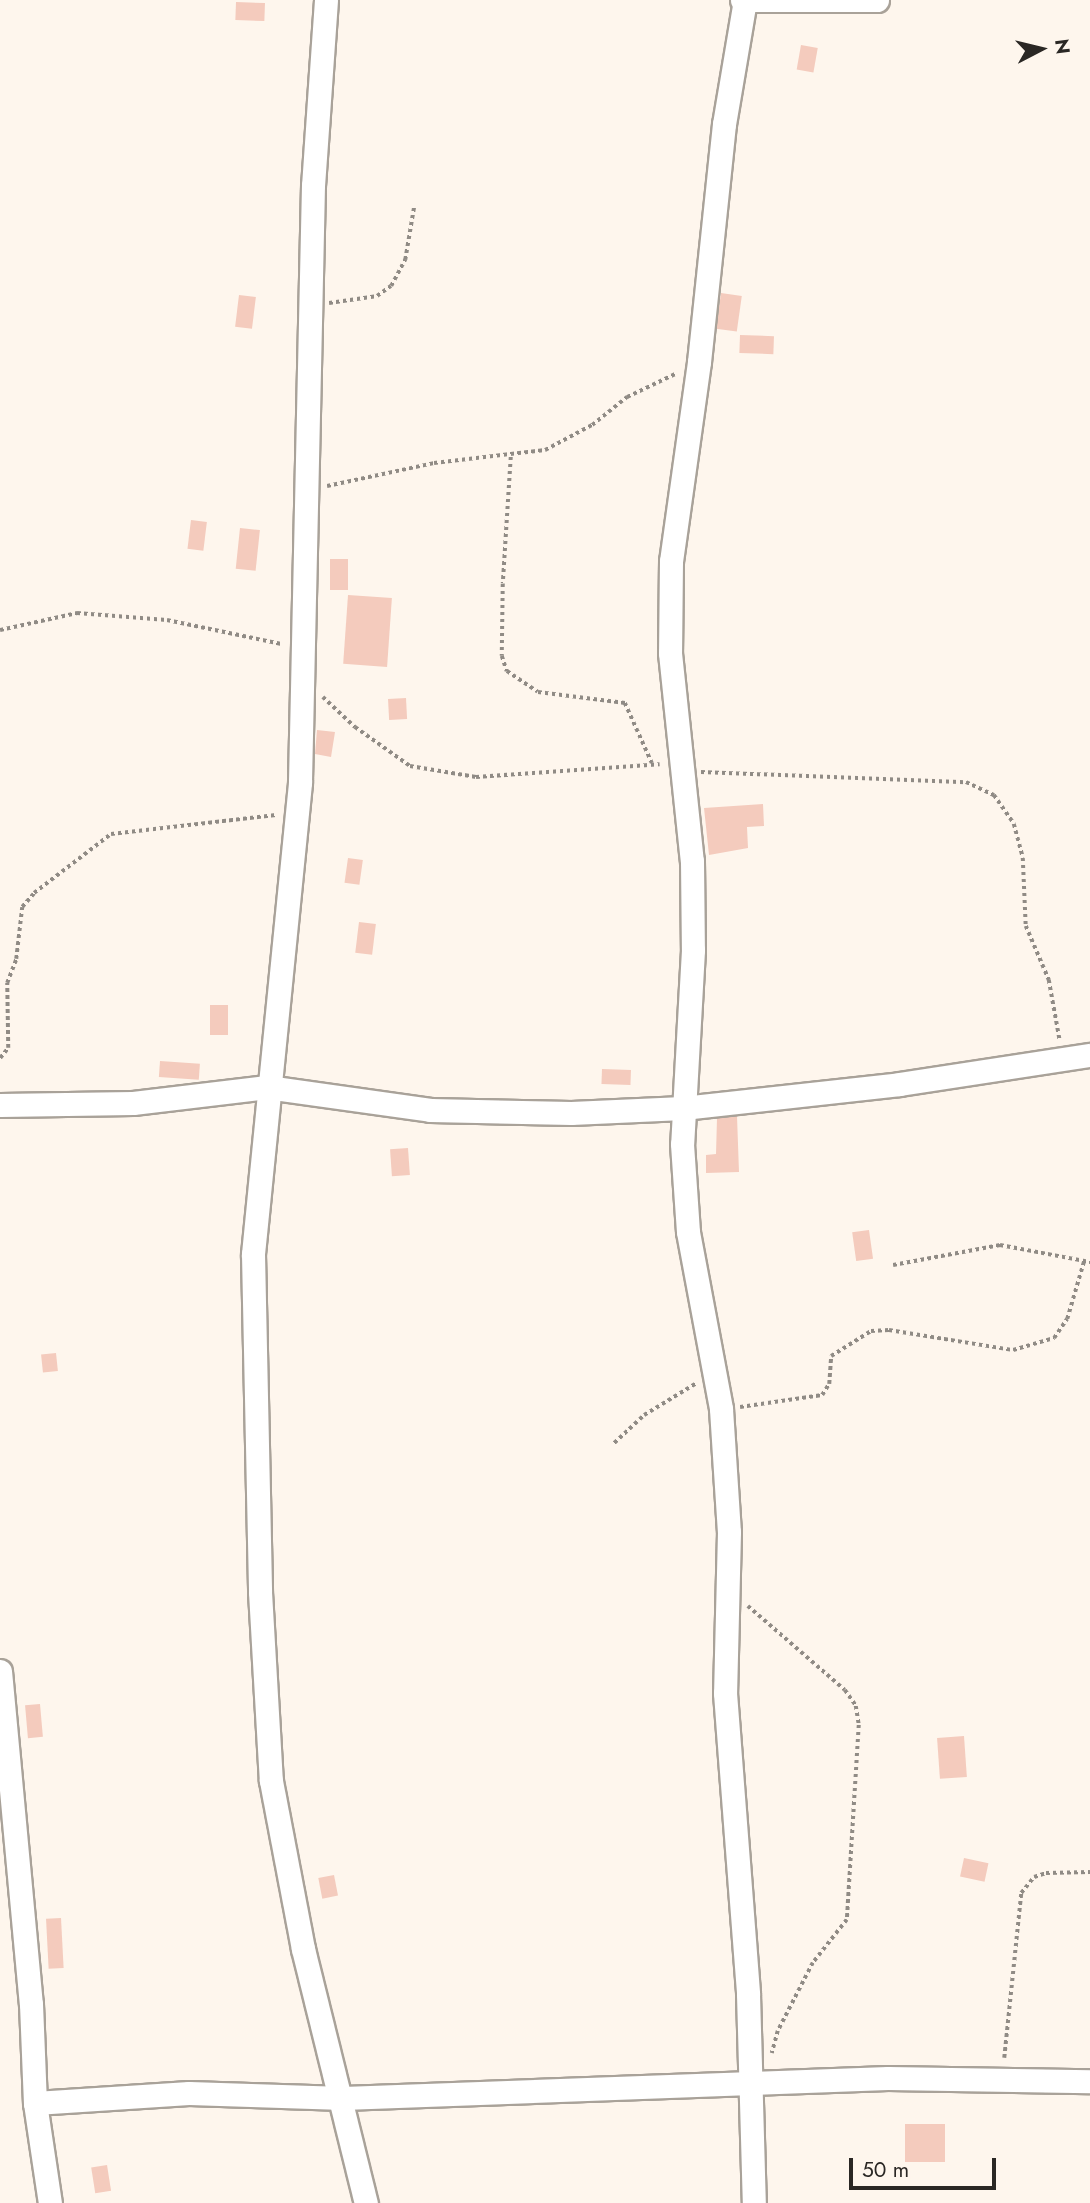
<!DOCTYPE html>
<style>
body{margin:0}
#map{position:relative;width:1090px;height:2203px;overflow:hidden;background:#fef6ed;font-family:Jost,sans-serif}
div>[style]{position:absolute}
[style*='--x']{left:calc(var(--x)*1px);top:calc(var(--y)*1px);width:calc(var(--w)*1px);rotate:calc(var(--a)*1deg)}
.building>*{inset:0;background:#f4cbbd;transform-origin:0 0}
.path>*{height:3.5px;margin-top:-1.75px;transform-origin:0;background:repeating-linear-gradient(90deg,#908b85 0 3.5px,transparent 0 7px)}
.roads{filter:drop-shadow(2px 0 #a9a299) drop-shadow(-2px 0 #a9a299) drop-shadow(0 2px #a9a299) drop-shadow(0 -2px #a9a299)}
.minor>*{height:23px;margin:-11.5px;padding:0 11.5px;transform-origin:11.5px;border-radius:11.5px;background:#fff}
span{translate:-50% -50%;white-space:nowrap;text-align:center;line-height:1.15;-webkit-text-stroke:5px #fef6ed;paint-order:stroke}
.north{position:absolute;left:1006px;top:14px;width:70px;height:70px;-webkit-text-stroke:5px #fef6ed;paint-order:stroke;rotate:83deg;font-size:19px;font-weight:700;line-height:28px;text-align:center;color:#2a2724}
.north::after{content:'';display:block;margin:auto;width:24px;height:32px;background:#2a2724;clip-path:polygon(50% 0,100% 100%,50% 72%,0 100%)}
.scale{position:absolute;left:849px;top:2158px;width:147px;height:32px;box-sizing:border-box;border:4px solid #2a2724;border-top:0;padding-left:9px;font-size:21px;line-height:24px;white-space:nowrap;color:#2a2724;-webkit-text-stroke:5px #fef6ed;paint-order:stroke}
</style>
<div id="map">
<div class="building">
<div style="left:236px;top:2px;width:29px;height:18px;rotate:2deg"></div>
<div style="left:801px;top:45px;width:17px;height:25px;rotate:10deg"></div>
<div style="left:721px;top:293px;width:21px;height:36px;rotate:8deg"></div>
<div style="left:239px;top:295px;width:17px;height:32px;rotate:7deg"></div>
<div style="left:740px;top:335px;width:34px;height:18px;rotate:2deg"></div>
<div style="left:191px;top:520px;width:16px;height:29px;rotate:7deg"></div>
<div style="left:240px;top:528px;width:20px;height:41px;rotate:6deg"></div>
<div style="left:330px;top:559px;width:18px;height:31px"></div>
<div style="left:348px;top:595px;width:44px;height:69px;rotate:4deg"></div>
<div style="left:406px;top:698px;width:21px;height:18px;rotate:87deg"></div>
<div style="clip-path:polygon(317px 730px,335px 732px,331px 757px,315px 754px)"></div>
<div style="clip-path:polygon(763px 804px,764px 826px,747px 827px,748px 848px,709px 855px,704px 808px)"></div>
<div style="left:348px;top:858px;width:15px;height:25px;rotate:8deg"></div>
<div style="left:359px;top:922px;width:17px;height:31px;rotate:7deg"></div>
<div style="left:228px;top:1005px;width:30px;height:18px;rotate:90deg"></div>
<div style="left:160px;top:1061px;width:40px;height:16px;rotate:4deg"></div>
<div style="left:602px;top:1069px;width:29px;height:15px;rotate:2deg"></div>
<div style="clip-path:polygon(737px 1116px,739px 1172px,706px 1173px,706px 1155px,716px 1154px,717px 1118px)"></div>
<div style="left:408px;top:1148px;width:27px;height:18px;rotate:86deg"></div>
<div style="left:869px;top:1230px;width:29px;height:17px;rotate:82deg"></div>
<div style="left:56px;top:1353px;width:18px;height:15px;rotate:84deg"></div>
<div style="left:40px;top:1704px;width:33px;height:15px;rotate:85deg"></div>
<div style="left:964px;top:1736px;width:41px;height:27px;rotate:86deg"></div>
<div style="left:964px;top:1858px;width:25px;height:19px;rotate:12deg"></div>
<div style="left:334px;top:1875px;width:21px;height:16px;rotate:79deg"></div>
<div style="left:61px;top:1918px;width:50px;height:15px;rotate:87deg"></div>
<div style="left:945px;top:2124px;width:38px;height:40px;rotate:90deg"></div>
<div style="left:107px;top:2165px;width:26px;height:16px;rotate:81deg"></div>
</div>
<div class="path">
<div style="--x:329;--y:303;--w:49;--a:-8.3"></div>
<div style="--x:377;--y:296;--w:17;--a:-36"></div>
<div style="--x:391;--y:286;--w:30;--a:-62"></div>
<div style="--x:405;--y:260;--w:55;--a:-80.5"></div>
<div style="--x:511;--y:457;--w:127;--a:93.6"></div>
<div style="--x:503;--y:584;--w:72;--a:90.8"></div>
<div style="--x:502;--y:656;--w:16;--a:72"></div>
<div style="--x:507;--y:671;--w:37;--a:34"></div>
<div style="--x:538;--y:692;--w:88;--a:7.2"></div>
<div style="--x:625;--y:703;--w:66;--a:65.8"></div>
<div style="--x:327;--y:486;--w:109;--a:-12.1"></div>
<div style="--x:434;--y:463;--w:112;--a:-6.7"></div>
<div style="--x:545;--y:450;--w:53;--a:-28"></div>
<div style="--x:592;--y:425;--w:45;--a:-38.7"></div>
<div style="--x:627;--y:397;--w:53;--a:-25.6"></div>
<div style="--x:0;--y:630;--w:79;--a:-12.4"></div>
<div style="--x:77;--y:613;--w:90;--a:4.4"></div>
<div style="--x:167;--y:620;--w:117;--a:11.8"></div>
<div style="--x:323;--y:697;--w:44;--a:43.2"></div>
<div style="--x:355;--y:727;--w:67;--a:35.3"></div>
<div style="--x:410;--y:766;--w:67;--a:9.5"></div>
<div style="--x:476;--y:777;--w:184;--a:-4"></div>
<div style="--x:701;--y:772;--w:265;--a:2.2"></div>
<div style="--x:966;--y:782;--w:31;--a:25"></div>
<div style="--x:994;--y:795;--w:35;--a:55"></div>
<div style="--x:1014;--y:824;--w:35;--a:75"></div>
<div style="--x:1023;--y:858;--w:68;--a:87.5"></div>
<div style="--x:1026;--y:926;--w:59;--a:66.9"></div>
<div style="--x:1049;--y:980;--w:62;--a:79.8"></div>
<div style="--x:0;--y:1058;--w:13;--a:-51"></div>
<div style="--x:8;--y:1048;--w:65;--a:-90.9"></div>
<div style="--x:7;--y:983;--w:26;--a:-69"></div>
<div style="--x:16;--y:959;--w:52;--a:-83.4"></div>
<div style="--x:22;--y:907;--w:18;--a:-49"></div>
<div style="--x:34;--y:893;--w:97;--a:-37.5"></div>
<div style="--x:111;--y:834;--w:166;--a:-6.6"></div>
<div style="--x:893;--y:1265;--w:109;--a:-10.6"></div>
<div style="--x:1000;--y:1245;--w:92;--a:10.7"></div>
<div style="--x:740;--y:1407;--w:83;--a:-8.3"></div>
<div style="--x:822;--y:1395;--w:13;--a:-58"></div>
<div style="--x:829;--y:1384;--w:28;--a:-86"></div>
<div style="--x:831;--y:1356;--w:47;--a:-32"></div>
<div style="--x:871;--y:1331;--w:18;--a:-3"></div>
<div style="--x:889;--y:1330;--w:126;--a:9.2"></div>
<div style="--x:1013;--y:1350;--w:43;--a:-16.3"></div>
<div style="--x:1054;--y:1338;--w:23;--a:-56"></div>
<div style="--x:1067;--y:1319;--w:60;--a:-73.7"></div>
<div style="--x:614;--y:1443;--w:41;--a:-43"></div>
<div style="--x:644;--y:1415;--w:60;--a:-31.3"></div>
<div style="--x:748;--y:1606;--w:128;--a:40.9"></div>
<div style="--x:845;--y:1690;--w:19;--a:55"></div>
<div style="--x:856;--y:1706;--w:19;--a:81"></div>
<div style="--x:859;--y:1725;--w:195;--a:93.5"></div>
<div style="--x:847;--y:1920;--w:55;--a:128.3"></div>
<div style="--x:813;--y:1963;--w:76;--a:117.2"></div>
<div style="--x:778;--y:2031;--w:23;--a:105"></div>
<div style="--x:1004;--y:2058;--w:166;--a:-84.1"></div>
<div style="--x:1021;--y:1893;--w:21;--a:-51"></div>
<div style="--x:1034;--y:1877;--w:13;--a:-18"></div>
<div style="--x:1046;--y:1873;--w:44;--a:-1.3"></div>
</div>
<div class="roads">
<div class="minor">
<div style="--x:326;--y:0;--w:185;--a:94"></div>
<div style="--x:313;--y:185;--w:598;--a:91.25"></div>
<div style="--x:300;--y:783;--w:473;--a:95.7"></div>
<div style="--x:253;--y:1254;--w:338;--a:88.8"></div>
<div style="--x:260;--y:1592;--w:189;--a:86.7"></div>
<div style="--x:271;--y:1781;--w:171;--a:79.2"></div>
<div style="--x:303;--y:1949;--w:262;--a:76.1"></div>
<div style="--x:742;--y:0;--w:135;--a:0"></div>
<div style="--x:745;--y:0;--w:126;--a:99.6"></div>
<div style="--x:724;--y:124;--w:239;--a:96"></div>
<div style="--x:699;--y:362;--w:201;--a:98"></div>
<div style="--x:671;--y:561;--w:92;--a:90.6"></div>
<div style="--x:670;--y:653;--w:209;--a:84"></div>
<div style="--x:692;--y:861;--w:89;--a:89.4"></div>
<div style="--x:693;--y:950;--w:194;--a:93.2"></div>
<div style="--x:682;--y:1144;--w:88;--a:86.1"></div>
<div style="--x:688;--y:1232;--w:180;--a:79.4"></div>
<div style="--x:721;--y:1409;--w:123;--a:86.3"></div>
<div style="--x:729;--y:1532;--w:161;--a:91.4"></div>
<div style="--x:725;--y:1693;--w:302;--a:85.6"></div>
<div style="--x:748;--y:1994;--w:209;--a:88.4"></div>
<div style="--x:0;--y:1105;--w:133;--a:-0.9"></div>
<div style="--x:133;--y:1103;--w:135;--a:-6.8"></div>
<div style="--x:267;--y:1087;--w:165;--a:8"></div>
<div style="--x:430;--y:1110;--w:141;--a:1.2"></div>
<div style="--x:571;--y:1113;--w:112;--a:-2.6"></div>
<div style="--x:683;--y:1108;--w:218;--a:-6.3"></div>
<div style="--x:900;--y:1084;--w:192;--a:-8.7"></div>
<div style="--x:0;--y:1671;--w:334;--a:84.7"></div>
<div style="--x:31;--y:2004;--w:99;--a:87.7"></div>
<div style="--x:35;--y:2103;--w:101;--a:81.5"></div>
<div style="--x:35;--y:2103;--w:154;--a:-3.7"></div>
<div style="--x:189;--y:2093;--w:154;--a:1.9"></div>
<div style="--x:343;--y:2098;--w:545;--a:-2.1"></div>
<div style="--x:888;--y:2078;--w:202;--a:0.9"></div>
</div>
</div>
<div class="north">N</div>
<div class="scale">50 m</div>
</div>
